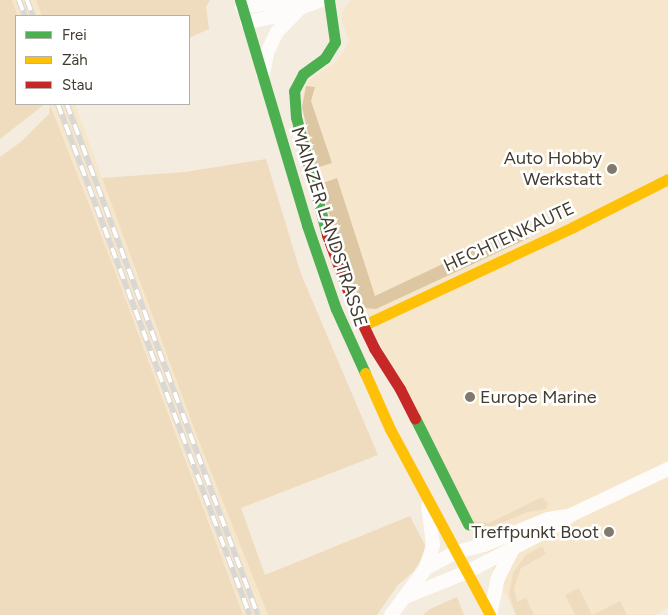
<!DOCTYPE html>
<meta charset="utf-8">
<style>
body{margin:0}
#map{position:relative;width:668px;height:615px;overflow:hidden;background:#f4ecde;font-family:Figtree,sans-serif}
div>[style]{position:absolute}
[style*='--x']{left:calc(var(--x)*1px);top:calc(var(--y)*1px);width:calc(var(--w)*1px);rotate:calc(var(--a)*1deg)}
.built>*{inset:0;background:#f6e6cc}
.green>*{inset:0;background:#efdcbe}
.forest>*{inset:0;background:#ddc7a2}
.street>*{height:14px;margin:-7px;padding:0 7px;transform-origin:7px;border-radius:7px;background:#fdfcfa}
.fast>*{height:11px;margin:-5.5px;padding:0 5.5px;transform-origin:5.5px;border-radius:5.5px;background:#4caf50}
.slow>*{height:11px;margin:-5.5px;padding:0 5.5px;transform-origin:5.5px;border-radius:5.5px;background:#ffc107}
.jam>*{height:11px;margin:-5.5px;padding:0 5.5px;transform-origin:5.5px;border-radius:5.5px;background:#c62828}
.rail>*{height:5.5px;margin-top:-2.75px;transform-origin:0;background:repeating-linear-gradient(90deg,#fff 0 11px,#d9d7d3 0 22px);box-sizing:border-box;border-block:1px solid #d9d7d3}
.dots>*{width:14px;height:14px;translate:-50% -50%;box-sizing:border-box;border:2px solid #fff;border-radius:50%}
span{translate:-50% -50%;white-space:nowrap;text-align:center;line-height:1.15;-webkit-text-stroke:5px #fff;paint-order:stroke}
.poi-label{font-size:18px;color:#423b2f}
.right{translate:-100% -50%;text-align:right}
.left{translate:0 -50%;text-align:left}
.street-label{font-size:18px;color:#423b2f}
.legend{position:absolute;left:15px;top:15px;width:175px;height:90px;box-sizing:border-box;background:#fff;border:1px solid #b3b1ac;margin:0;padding:6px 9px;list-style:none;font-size:15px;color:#423b2f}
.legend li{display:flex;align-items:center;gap:10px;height:25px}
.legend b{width:25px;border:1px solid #b3b1ac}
</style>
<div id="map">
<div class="built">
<div style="clip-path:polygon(12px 0,36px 0,42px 16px,18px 16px)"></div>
<div style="clip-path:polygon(353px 0,668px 0,668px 607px,656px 615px,516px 615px,358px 300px,320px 184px,302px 96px,310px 80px,336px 62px,344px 51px,349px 41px,342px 22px,342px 13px,349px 2px)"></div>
<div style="clip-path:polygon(51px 104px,75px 104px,198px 439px,268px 615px,243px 615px)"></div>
</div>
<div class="green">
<div style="clip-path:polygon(0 0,12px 0,18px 16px,16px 104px,45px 104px,0 139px)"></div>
<div style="clip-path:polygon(36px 0,210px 0,206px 7px,209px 29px,189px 38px,189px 16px,42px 16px)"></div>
<div style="clip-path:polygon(50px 104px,114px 269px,243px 615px,0 615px,0 157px,22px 141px,49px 114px)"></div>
<div style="clip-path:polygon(266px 159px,301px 274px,378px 455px,241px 508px,265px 575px,410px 516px,427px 549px,414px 571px,397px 586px,377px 615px,268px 615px,198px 439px,102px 178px,185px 172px)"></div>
<div style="clip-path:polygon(542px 497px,548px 503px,546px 509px,528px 512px,480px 531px,477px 531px,472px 521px,489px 523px)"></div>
<div style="clip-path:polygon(542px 546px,546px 554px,521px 568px,514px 589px,517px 602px,526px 598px,534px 615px,516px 615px,509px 595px,513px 573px,526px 555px)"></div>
<div style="clip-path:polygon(579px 588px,592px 615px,620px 601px,627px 615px,575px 615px,565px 595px)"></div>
<div style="clip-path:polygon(457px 597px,464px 615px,423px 615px,430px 609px)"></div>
</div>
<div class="forest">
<div style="clip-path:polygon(306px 86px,315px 87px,311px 101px,332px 163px,316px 168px,302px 107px)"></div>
<div style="clip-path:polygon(337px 178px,375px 296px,523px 226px,529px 238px,376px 309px,365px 308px,347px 273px,320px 184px)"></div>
</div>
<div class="street">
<div style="--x:242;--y:7;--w:58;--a:-6.9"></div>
<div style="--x:247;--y:22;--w:36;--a:-11"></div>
<div style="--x:282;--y:15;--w:42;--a:-21"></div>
<div style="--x:263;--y:74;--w:21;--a:-79"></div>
<div style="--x:267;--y:53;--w:23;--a:-65"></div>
<div style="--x:277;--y:32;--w:35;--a:-46"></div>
<div style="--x:426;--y:568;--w:24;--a:-73"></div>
<div style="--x:433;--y:545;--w:39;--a:-97"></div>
<div style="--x:405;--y:597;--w:67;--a:-22"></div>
<div style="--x:467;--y:572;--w:96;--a:-27.4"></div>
<div style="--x:552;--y:528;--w:23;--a:-34"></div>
<div style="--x:571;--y:515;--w:107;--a:-25.4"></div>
<div style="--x:391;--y:615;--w:59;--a:-53.3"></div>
<div style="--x:426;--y:568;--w:34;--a:-28"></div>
<div style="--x:456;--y:552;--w:29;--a:-14"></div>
<div style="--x:484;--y:545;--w:69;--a:-22.1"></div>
<div style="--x:548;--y:519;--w:18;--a:-9"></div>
<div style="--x:490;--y:615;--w:38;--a:-78"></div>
<div style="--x:498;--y:578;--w:31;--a:-63"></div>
</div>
<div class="fast">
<div style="--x:240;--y:0;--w:235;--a:73.4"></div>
<div style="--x:307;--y:225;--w:89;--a:71"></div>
<div style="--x:336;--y:309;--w:70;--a:65.6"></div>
<div style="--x:327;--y:235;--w:122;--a:-104.7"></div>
<div style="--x:296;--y:117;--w:26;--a:-94"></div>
<div style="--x:294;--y:91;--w:19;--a:-62"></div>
<div style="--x:303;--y:74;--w:27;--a:-36"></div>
<div style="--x:325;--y:58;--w:19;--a:-58"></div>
<div style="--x:335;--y:42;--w:42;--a:-98.1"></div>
<div style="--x:415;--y:418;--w:119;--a:63.4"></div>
</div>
<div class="slow">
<div style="--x:364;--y:325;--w:231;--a:-25.1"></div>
<div style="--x:573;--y:227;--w:106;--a:-26.8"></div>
<div style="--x:365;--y:373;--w:61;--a:65.9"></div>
<div style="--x:390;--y:429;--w:211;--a:61.7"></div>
</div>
<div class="jam">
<div style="--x:327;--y:235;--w:72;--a:69.5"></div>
<div style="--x:352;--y:302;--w:51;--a:64.4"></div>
<div style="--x:374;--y:348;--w:49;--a:57.6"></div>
<div style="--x:400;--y:389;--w:33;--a:63"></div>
</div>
<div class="rail">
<div style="--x:19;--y:0;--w:17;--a:69"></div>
<div style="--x:27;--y:0;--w:17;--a:69"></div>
<div style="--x:58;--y:104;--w:546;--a:69.41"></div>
<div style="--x:67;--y:104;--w:546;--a:69.51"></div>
</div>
<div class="dots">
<div style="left:612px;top:169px;background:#80796c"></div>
<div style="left:470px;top:397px;background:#80796c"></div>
<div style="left:609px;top:532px;background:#80796c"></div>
</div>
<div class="poi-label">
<span class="right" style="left:602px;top:169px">Auto Hobby<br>Werkstatt</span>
<span class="left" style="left:480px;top:397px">Europe Marine</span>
<span class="right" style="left:599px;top:532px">Treffpunkt Boot</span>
</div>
<div class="street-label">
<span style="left:329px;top:227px;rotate:72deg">MAINZER LANDSTRASSE</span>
<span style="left:509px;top:237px;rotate:-25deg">HECHTENKAUTE</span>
</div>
<ul class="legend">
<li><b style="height:6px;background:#4caf50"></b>Frei</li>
<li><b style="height:6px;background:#ffc107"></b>Zäh</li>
<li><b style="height:6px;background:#c62828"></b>Stau</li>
</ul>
</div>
